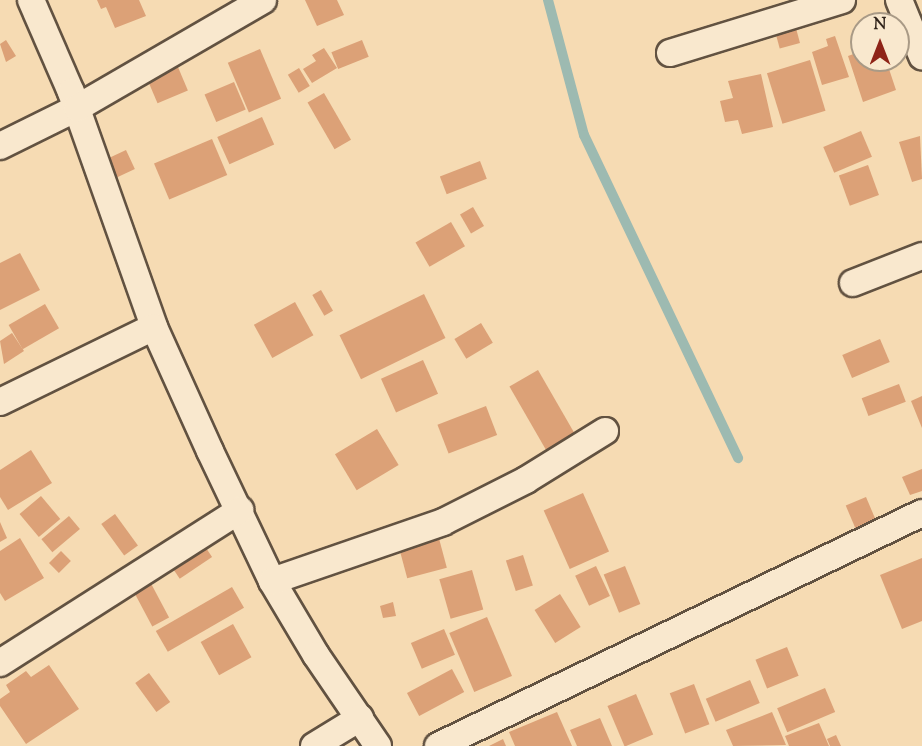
<!DOCTYPE html>
<style>
body{margin:0}
#map{position:relative;width:922px;height:746px;overflow:hidden;background:#f6dbb3;font-family:"Sorts Mill Goudy",serif}
div>[style]{position:absolute}
[style*='--x']{left:calc(var(--x)*1px);top:calc(var(--y)*1px);width:calc(var(--w)*1px);rotate:calc(var(--a)*1deg)}
.stream>*{height:10px;margin:-5px;padding:0 5px;transform-origin:5px;border-radius:5px;background:#9dbab1}
.building>*{inset:0;background:#dca177;transform-origin:0 0}
.roads{filter:drop-shadow(2px 0 #625241) drop-shadow(-2px 0 #625241) drop-shadow(0 2px #625241) drop-shadow(0 -2px #625241)}
.street>*{height:26px;margin:-13px;padding:0 13px;transform-origin:13px;border-radius:13px;background:#f9e8ce}
span{translate:-50% -50%;white-space:nowrap;text-align:center;line-height:1.15;-webkit-text-stroke:5px #f9e8ce;paint-order:stroke}
.north{position:absolute;left:850px;top:12px;width:60px;height:60px;box-sizing:border-box;background:#f9e8ce;border:2px solid #a99a86;border-radius:50%;rotate:0deg;font-size:16px;font-weight:700;line-height:24px;text-align:center;color:#31241b}
.north::after{content:'';display:block;margin:auto;width:21px;height:27px;background:#8f2418;clip-path:polygon(50% 0,100% 100%,50% 72%,0 100%)}
</style>
<div id="map">
<div class="stream">
<div style="--x:548;--y:0;--w:140;--a:75.1"></div>
<div style="--x:584;--y:135;--w:358;--a:64.5"></div>
</div>
<div class="building">
<div style="clip-path:polygon(97px 0,139px 0,146px 16px,115px 28px,106px 7px,101px 9px)"></div>
<div style="clip-path:polygon(305px 0,337px 0,344px 15px,317px 26px)"></div>
<div style="left:793px;top:17px;width:27px;height:21px;rotate:75deg"></div>
<div style="clip-path:polygon(835px 36px,849px 77px,822px 85px,812px 52px,828px 46px,826px 39px)"></div>
<div style="clip-path:polygon(6px 40px,16px 56px,6px 62px,0 44px)"></div>
<div style="left:362px;top:40px;width:18px;height:33px;rotate:68deg"></div>
<div style="clip-path:polygon(324px 48px,337px 68px,312px 83px,303px 69px,316px 61px,312px 55px)"></div>
<div style="left:260px;top:49px;width:54px;height:35px;rotate:67deg"></div>
<div style="clip-path:polygon(862px 51px,862px 60px,886px 60px,896px 90px,863px 102px,848px 56px)"></div>
<div style="left:175px;top:60px;width:33px;height:33px;rotate:67deg"></div>
<div style="left:810px;top:60px;width:53px;height:45px;rotate:73deg"></div>
<div style="left:299px;top:68px;width:21px;height:13px;rotate:59deg"></div>
<div style="clip-path:polygon(761px 74px,773px 127px,742px 134px,738px 120px,725px 122px,720px 101px,733px 98px,728px 81px)"></div>
<div style="left:234px;top:82px;width:30px;height:32px;rotate:67deg"></div>
<div style="left:324px;top:93px;width:54px;height:19px;rotate:60deg"></div>
<div style="left:262px;top:117px;width:30px;height:49px;rotate:66deg"></div>
<div style="left:861px;top:131px;width:28px;height:41px;rotate:67deg"></div>
<div style="clip-path:polygon(920px 136px,922px 179px,912px 182px,899px 142px)"></div>
<div style="left:212px;top:139px;width:39px;height:63px;rotate:67deg"></div>
<div style="left:126px;top:150px;width:21px;height:30px;rotate:65deg"></div>
<div style="left:480px;top:161px;width:19px;height:43px;rotate:69deg"></div>
<div style="left:868px;top:165px;width:32px;height:31px;rotate:70deg"></div>
<div style="left:473px;top:207px;width:22px;height:15px;rotate:60deg"></div>
<div style="left:451px;top:222px;width:28px;height:41px;rotate:60deg"></div>
<div style="clip-path:polygon(20px 253px,40px 290px,0 310px,0 263px)"></div>
<div style="left:321px;top:290px;width:24px;height:10px;rotate:60deg"></div>
<div style="left:424px;top:294px;width:49px;height:94px;rotate:64deg"></div>
<div style="left:295px;top:302px;width:38px;height:47px;rotate:61deg"></div>
<div style="left:45px;top:304px;width:28px;height:42px;rotate:60deg"></div>
<div style="left:481px;top:323px;width:23px;height:31px;rotate:59deg"></div>
<div style="clip-path:polygon(12px 333px,24px 351px,4px 364px,0 341px)"></div>
<div style="left:880px;top:339px;width:25px;height:41px;rotate:67deg"></div>
<div style="left:423px;top:360px;width:37px;height:46px;rotate:66deg"></div>
<div style="left:538px;top:370px;width:75px;height:33px;rotate:60deg"></div>
<div style="left:899px;top:384px;width:19px;height:40px;rotate:69deg"></div>
<div style="clip-path:polygon(922px 396px,922px 428px,911px 401px)"></div>
<div style="left:486px;top:406px;width:31px;height:52px;rotate:69deg"></div>
<div style="left:377px;top:429px;width:42px;height:49px;rotate:59deg"></div>
<div style="clip-path:polygon(31px 450px,52px 483px,8px 510px,0 497px,0 470px)"></div>
<div style="clip-path:polygon(922px 469px,922px 491px,910px 495px,902px 477px)"></div>
<div style="left:583px;top:493px;width:64px;height:43px;rotate:66deg"></div>
<div style="left:41px;top:496px;width:30px;height:28px;rotate:50deg"></div>
<div style="left:866px;top:497px;width:25px;height:22px;rotate:67deg"></div>
<div style="left:115px;top:514px;width:39px;height:17px;rotate:54deg"></div>
<div style="left:69px;top:516px;width:17px;height:36px;rotate:50deg"></div>
<div style="clip-path:polygon(0 522px,7px 538px,0 542px)"></div>
<div style="left:437px;top:531px;width:38px;height:41px;rotate:75deg"></div>
<div style="clip-path:polygon(20px 538px,44px 578px,5px 601px,0 593px,0 551px)"></div>
<div style="left:202px;top:542px;width:18px;height:39px;rotate:56deg"></div>
<div style="left:61px;top:551px;width:14px;height:17px;rotate:45deg"></div>
<div style="left:523px;top:555px;width:32px;height:18px;rotate:72deg"></div>
<div style="clip-path:polygon(922px 558px,922px 621px,902px 629px,880px 575px)"></div>
<div style="left:596px;top:566px;width:33px;height:23px;rotate:65deg"></div>
<div style="left:625px;top:566px;width:41px;height:23px;rotate:68deg"></div>
<div style="left:472px;top:570px;width:41px;height:34px;rotate:74deg"></div>
<div style="left:147px;top:576px;width:47px;height:19px;rotate:62deg"></div>
<div style="left:232px;top:587px;width:24px;height:88px;rotate:60deg"></div>
<div style="left:560px;top:594px;width:39px;height:30px;rotate:58deg"></div>
<div style="clip-path:polygon(393px 602px,396px 616px,383px 618px,380px 606px)"></div>
<div style="left:487px;top:617px;width:64px;height:41px;rotate:67deg"></div>
<div style="left:233px;top:624px;width:38px;height:37px;rotate:61deg"></div>
<div style="left:444px;top:629px;width:28px;height:36px;rotate:67deg"></div>
<div style="left:787px;top:647px;width:31px;height:34px;rotate:68deg"></div>
<div style="clip-path:polygon(49px 665px,79px 709px,26px 744px,0 706px,0 699px,10px 692px,6px 685px,26px 671px,31px 677px)"></div>
<div style="left:452px;top:669px;width:26px;height:51px;rotate:62deg"></div>
<div style="left:149px;top:673px;width:36px;height:17px;rotate:54deg"></div>
<div style="left:750px;top:680px;width:25px;height:48px;rotate:67deg"></div>
<div style="left:694px;top:684px;width:43px;height:26px;rotate:69deg"></div>
<div style="left:825px;top:688px;width:26px;height:52px;rotate:67deg"></div>
<div style="left:636px;top:694px;width:44px;height:31px;rotate:67deg"></div>
<div style="clip-path:polygon(557px 712px,572px 746px,515px 746px,509px 732px)"></div>
<div style="clip-path:polygon(772px 712px,786px 745px,733px 746px,726px 730px)"></div>
<div style="clip-path:polygon(600px 718px,612px 746px,577px 746px,570px 730px)"></div>
<div style="clip-path:polygon(819px 723px,829px 746px,789px 746px,785px 736px)"></div>
<div style="clip-path:polygon(836px 735px,841px 746px,830px 746px,827px 739px)"></div>
<div style="clip-path:polygon(503px 739px,506px 746px,489px 746px)"></div>
</div>
<div class="roads">
<div class="street">
<div style="--x:31;--y:0;--w:100;--a:66.5"></div>
<div style="--x:71;--y:92;--w:249;--a:70.5"></div>
<div style="--x:154;--y:327;--w:136;--a:65.7"></div>
<div style="--x:210;--y:451;--w:144;--a:64.5"></div>
<div style="--x:272;--y:581;--w:86;--a:59.3"></div>
<div style="--x:316;--y:655;--w:110;--a:55.7"></div>
<div style="--x:899;--y:0;--w:61;--a:67.7"></div>
<div style="--x:670;--y:53;--w:180;--a:-17.1"></div>
<div style="--x:0;--y:146;--w:86;--a:-26.3"></div>
<div style="--x:77;--y:108;--w:215;--a:-30.1"></div>
<div style="--x:853;--y:283;--w:74;--a:-21.4"></div>
<div style="--x:0;--y:402;--w:171;--a:-26"></div>
<div style="--x:272;--y:581;--w:181;--a:-19"></div>
<div style="--x:443;--y:522;--w:93;--a:-26.8"></div>
<div style="--x:526;--y:480;--w:93;--a:-31.8"></div>
<div style="--x:0;--y:663;--w:285;--a:-32.5"></div>
<div style="--x:314;--y:746;--w:54;--a:-31.3"></div>
<div style="--x:438;--y:746;--w:537;--a:-25.71"></div>
</div>
</div>
<div class="north">N</div>
</div>
